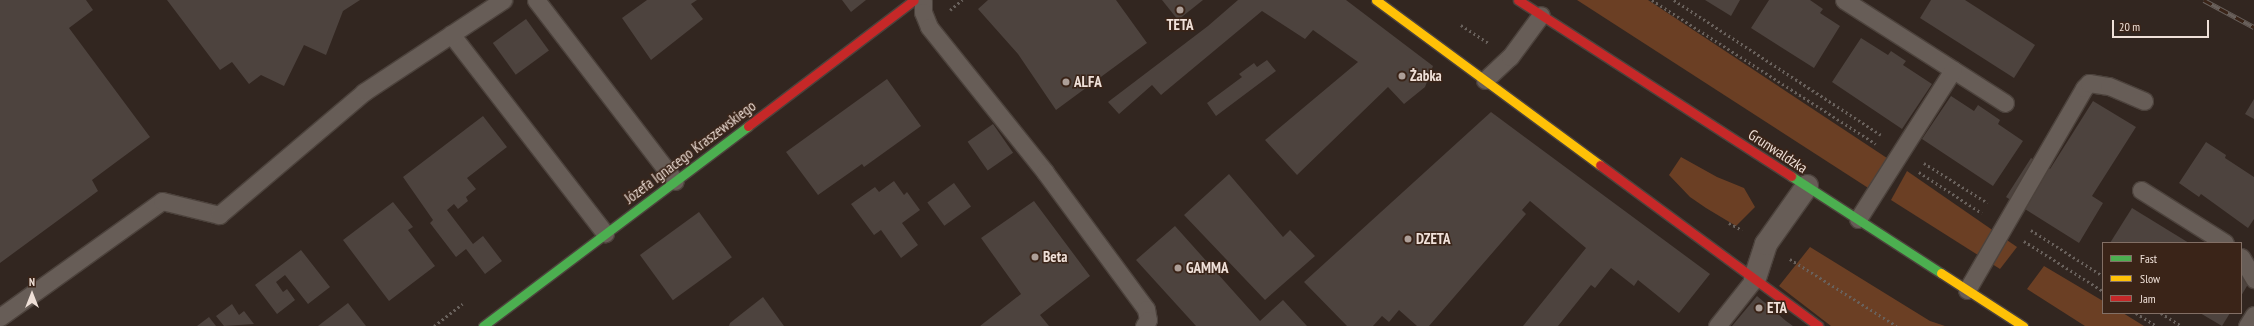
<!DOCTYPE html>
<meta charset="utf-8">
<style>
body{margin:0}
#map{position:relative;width:2254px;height:326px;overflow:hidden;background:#322620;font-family:"PT Sans Narrow",sans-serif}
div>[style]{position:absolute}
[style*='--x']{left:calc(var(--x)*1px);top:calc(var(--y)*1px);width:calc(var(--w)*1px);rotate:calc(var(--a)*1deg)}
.green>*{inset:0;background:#6b3f24}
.building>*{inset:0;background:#4d433e;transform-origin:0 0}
.path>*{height:2.5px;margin-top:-1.25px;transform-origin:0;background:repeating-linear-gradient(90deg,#69615c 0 2px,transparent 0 5px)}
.roads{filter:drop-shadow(1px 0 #4c423c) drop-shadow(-1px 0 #4c423c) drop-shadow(0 1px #4c423c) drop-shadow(0 -1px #4c423c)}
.lane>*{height:17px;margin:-8.5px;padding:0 8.5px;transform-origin:8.5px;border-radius:8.5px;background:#675d57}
.street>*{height:22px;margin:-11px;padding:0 11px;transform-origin:11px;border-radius:11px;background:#675d57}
.fast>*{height:9px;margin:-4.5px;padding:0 4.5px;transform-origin:4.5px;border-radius:4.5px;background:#4caf50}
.slow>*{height:9px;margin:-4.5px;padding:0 4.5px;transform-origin:4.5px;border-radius:4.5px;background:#ffc107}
.jam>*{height:9px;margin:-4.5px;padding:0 4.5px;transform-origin:4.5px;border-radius:4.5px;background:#c62828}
.rail>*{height:4.5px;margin-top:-2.25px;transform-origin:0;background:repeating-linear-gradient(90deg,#3a2418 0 9px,#69605b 0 18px);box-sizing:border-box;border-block:1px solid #69605b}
.dots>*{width:11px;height:11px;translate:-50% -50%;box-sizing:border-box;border:2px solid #3a2418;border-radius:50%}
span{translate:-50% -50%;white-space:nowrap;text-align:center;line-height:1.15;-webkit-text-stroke:3px #3a2418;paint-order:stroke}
.poi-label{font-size:15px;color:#efe0d8;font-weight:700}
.left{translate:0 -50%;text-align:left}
.street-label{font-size:15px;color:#efe0d8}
.legend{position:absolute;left:2102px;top:242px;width:140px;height:72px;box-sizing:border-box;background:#3a2418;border:1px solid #826f65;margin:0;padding:5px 7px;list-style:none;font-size:12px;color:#efe0d8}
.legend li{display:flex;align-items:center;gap:8px;height:20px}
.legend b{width:20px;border:1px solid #826f65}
.north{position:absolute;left:12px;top:274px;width:40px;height:40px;-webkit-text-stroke:3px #3a2418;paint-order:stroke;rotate:0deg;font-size:11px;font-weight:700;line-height:16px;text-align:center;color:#efe0d8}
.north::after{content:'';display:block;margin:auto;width:14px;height:18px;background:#efe0d8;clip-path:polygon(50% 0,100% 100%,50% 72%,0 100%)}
.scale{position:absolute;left:2112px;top:20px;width:97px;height:18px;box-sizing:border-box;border:2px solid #efe0d8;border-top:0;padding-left:5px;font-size:12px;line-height:14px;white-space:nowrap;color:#efe0d8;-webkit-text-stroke:3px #3a2418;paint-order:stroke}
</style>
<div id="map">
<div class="green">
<div style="clip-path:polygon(1577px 0,1648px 0,1896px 164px,1876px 193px)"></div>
<div style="clip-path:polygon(1681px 157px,1717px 177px,1744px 188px,1755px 207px,1736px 226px,1706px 208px,1690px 197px,1669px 175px)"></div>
<div style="clip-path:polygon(1907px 171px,2017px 247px,2000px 269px,1891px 200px)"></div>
<div style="clip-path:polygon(1810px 247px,1930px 321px,1945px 326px,1831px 326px,1779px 286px)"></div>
<div style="clip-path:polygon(2044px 266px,2103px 301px,2103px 313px,2123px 313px,2144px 326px,2085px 326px,2027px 289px)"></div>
</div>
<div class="building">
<div style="clip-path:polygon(0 0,86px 0,93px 10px,69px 28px,150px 137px,92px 180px,98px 191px,0 263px)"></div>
<div style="clip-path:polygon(167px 0,360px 0,343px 11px,326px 55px,304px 45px,284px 86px,261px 75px,249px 84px,232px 62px,220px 70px)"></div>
<div style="clip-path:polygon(647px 0,697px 0,691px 4px,703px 19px,651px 60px,622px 18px)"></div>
<div style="clip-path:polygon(842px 0,866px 0,851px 12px)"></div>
<div style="clip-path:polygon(988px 0,1116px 0,1147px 43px,1056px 110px,1018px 54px,978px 9px)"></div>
<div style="clip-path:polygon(1162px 0,1203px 0,1178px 20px)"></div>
<div style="clip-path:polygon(1238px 0,1346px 0,1433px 66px,1425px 87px,1404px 104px,1388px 87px,1297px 175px,1265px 140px,1358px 62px,1313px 30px,1305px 39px,1262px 11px,1161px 95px,1152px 85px,1119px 114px,1108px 102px,1208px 26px)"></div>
<div style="clip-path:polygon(1705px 0,1740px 0,1731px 16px)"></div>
<div style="clip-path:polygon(1769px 0,1810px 0,1823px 9px,1820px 13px,1840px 26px,1814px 68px,1751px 28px)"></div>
<div style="clip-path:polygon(1931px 0,1965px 0,2035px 45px,2014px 78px,1920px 18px)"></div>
<div style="left:526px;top:19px;width:39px;height:41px;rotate:54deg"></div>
<div style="clip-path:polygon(1861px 38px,1888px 55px,1891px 51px,1906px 61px,1903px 65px,1932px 84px,1902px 129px,1832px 82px)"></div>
<div style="clip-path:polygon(1267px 60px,1276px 71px,1216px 116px,1207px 103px,1242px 77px,1239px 74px,1254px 63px,1257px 67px)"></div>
<div style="clip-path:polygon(887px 79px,921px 126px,864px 167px,862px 164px,818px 195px,786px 152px)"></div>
<div style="clip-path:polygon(1951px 96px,1974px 111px,1978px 105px,2000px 120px,1998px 124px,2023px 141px,1993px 186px,1922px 139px)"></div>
<div style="clip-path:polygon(2254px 99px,2254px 119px,2245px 114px)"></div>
<div style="clip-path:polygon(2093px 101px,2136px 127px,2092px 196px,2103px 203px,2079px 243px,2006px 197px,2031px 158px,2050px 169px)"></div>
<div style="clip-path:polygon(1491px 112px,1710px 274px,1679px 313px,1638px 280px,1634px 286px,1611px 268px,1595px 288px,1591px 285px,1558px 326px,1523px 326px,1586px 248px,1530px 201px,1522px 210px,1526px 214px,1429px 326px,1417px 326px,1399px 310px,1389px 322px,1382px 316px,1373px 326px,1347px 326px,1304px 282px)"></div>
<div style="clip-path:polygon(483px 116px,507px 147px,467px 178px,476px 189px,466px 197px,468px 201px,458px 209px,454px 204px,447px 210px,473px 244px,483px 236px,502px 261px,485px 274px,466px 249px,456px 257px,430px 223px,433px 220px,403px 177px)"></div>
<div style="left:993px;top:124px;width:35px;height:31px;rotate:55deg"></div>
<div style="clip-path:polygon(2206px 142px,2226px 155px,2225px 158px,2254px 177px,2254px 219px,2248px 228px,2201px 194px,2199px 197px,2179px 183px)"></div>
<div style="clip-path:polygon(1229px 174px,1283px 237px,1290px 230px,1315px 256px,1265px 300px,1184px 215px)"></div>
<div style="clip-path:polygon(894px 181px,904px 195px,907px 192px,920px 210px,902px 223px,918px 245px,901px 258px,881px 230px,874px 235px,851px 204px,875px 187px,879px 192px)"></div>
<div style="left:954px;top:183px;width:29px;height:33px;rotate:54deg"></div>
<div style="clip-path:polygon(1034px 201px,1090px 276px,1040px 315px,1049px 326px,980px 326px,1021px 294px,981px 238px)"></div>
<div style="clip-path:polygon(393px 202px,413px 227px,408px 230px,435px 266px,389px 301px,343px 240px)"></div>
<div style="clip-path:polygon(2132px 208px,2189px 243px,2110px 243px)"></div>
<div style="left:699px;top:212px;width:56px;height:73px;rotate:54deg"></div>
<div style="clip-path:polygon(1175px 226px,1260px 321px,1283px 300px,1307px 326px,1196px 326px,1136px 260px)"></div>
<div style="clip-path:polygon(301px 250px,330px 287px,308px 304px,285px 275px,276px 282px,283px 292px,287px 289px,295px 300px,277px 314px,255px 285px)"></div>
<div style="clip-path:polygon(2241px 276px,2250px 281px,2241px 296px)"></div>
<div style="clip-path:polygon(1757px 296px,1786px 321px,1793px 326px,1732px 326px)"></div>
<div style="clip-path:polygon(763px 297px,784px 326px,729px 326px,730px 323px)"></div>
<div style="clip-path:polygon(348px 303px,366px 326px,318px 326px)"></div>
<div style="clip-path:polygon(232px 304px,239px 315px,244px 311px,254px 324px,224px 326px,216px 316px)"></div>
<div style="clip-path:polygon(2200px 313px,2230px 313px,2222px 326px)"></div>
<div style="clip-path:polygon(209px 317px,216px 326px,197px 326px)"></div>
</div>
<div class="path">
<div style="--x:1652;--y:0;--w:266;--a:32.7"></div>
<div style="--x:1674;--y:0;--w:247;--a:33.1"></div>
<div style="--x:950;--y:10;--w:16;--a:-40"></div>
<div style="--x:1461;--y:25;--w:33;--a:33"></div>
<div style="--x:1924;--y:163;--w:75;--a:32"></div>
<div style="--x:1919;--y:172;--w:75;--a:33.1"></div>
<div style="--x:1729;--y:223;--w:15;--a:28"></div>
<div style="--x:2031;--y:230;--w:85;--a:32.6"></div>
<div style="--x:2024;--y:241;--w:93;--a:32.3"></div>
<div style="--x:1790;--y:259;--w:126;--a:32.1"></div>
<div style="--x:2136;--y:313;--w:25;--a:32"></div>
<div style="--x:2161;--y:313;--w:25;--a:32"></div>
<div style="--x:434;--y:326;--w:36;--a:-38"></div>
</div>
<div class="roads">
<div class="lane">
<div style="--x:536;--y:0;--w:228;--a:52.5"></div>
<div style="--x:923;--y:0;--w:12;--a:90"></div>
<div style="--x:923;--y:12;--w:16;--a:68"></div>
<div style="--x:929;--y:27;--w:186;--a:51.3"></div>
<div style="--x:1045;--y:172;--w:170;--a:53.6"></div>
<div style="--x:1146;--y:309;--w:11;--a:80"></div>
<div style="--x:1148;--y:320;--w:7;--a:124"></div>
<div style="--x:1844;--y:0;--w:191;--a:32.6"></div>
<div style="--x:451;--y:34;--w:252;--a:52.3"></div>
<div style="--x:1485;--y:80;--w:34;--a:-43"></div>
<div style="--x:1510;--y:57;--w:52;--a:-53.6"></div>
<div style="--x:2141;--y:190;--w:99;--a:32.2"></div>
<div style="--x:1858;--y:219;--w:177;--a:-57.5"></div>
<div style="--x:2241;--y:257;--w:26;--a:59"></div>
<div style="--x:1967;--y:290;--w:233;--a:-59.9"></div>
<div style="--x:2084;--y:88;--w:7;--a:-45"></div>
<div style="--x:2089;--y:83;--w:20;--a:9"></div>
<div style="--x:2109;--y:86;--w:38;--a:23"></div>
<div style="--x:0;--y:317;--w:199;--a:-35.6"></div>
<div style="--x:162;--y:201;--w:59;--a:13.8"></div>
<div style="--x:219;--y:215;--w:190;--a:-40.3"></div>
<div style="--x:364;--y:92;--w:167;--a:-33.5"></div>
<div style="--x:1717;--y:326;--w:61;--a:-51.6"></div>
<div style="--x:2247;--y:326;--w:13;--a:-58"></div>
</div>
<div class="street">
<div style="--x:1755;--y:278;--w:36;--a:-72"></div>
<div style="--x:1766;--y:244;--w:71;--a:-54.7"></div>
</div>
<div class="fast">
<div style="--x:1791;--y:176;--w:179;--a:32.9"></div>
<div style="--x:483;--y:326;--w:332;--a:-37"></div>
</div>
<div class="slow">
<div style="--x:1376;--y:0;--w:278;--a:36.4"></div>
<div style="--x:1941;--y:273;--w:98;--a:32.9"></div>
</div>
<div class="jam">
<div style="--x:1518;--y:0;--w:325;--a:32.8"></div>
<div style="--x:748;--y:126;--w:208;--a:-37.2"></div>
<div style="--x:1600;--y:165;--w:271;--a:36.4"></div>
</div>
</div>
<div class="rail">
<div style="--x:2204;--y:0;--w:57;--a:28.4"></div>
</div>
<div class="dots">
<div style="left:1180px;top:10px;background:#ad9f98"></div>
<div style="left:1402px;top:76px;background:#ad9f98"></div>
<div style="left:1066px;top:82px;background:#ad9f98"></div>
<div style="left:1408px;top:239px;background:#ad9f98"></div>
<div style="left:1035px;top:257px;background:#ad9f98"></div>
<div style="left:1178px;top:268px;background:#ad9f98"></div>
<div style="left:1759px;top:308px;background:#ad9f98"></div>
</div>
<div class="poi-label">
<span style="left:1180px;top:25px">TETA</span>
<span class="left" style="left:1410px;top:76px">Żabka</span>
<span class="left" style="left:1074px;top:82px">ALFA</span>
<span class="left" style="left:1416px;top:239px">DZETA</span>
<span class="left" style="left:1043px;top:257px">Beta</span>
<span class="left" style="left:1186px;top:268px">GAMMA</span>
<span class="left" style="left:1767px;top:308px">ETA</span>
</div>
<div class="street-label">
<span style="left:1778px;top:151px;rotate:33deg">Grunwaldzka</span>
<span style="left:690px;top:152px;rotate:-37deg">Józefa Ignacego Kraszewskiego</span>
</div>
<ul class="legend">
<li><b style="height:5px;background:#4caf50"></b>Fast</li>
<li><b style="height:5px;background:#ffc107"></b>Slow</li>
<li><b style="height:5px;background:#c62828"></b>Jam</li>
</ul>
<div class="north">N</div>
<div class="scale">20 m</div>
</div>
